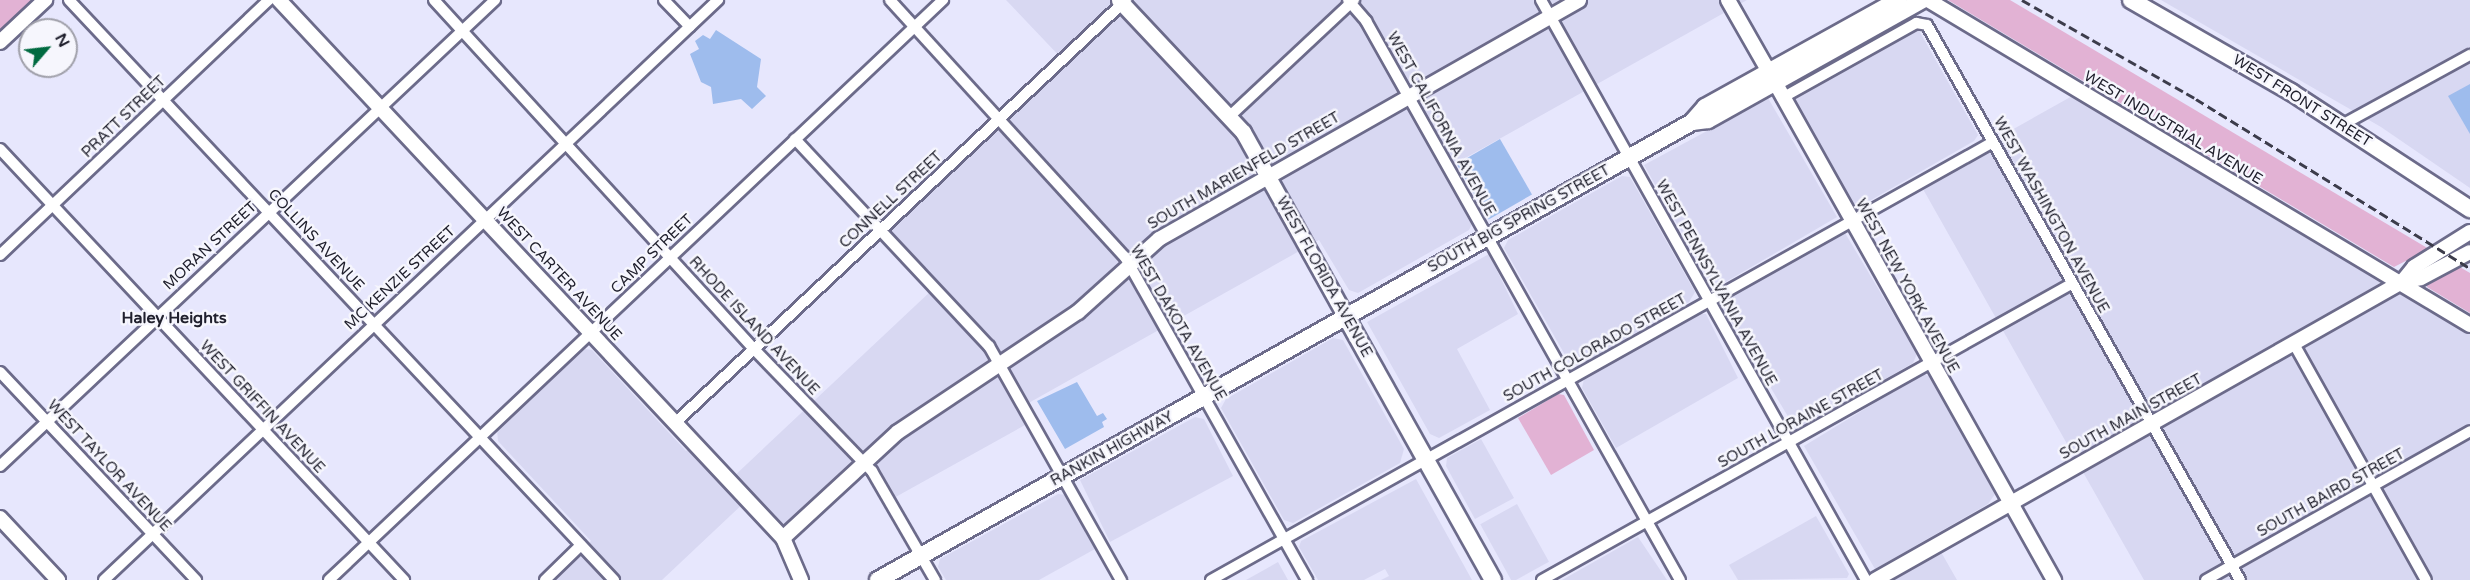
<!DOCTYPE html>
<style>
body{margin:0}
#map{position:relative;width:2470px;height:580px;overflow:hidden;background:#e7e7fd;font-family:"Varela Round",sans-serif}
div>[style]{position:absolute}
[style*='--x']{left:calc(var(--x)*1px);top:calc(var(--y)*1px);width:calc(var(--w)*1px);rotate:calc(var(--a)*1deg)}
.built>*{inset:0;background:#d8d8f2;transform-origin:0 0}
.green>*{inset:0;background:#e2b2d4}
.building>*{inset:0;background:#9ebced;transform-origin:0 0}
.roads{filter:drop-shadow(2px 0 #6c6b8a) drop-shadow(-2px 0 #6c6b8a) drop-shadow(0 2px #6c6b8a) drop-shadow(0 -2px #6c6b8a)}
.minor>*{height:10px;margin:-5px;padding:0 5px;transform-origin:5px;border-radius:5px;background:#fff}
.tertiary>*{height:14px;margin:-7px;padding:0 7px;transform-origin:7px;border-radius:7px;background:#fff}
.secondary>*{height:15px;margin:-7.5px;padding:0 7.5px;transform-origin:7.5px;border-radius:7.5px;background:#fff}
.primary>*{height:16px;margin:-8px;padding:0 8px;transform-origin:8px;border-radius:8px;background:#fff}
.trunk>*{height:16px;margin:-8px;padding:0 8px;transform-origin:8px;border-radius:8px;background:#fff}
.rail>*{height:3px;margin-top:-1.5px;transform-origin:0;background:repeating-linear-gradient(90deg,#3c3c4b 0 9px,transparent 0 13.5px)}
span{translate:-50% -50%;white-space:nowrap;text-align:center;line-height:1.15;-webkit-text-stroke:5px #f6f6fd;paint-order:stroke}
.street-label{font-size:15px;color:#20202d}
.neighbourhood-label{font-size:16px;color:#20202d;font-weight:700}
.north{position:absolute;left:18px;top:18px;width:60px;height:60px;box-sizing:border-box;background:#f6f6fd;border:2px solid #a0a0aa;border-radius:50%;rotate:62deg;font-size:16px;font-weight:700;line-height:24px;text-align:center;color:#20202d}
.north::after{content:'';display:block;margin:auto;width:21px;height:27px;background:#006a41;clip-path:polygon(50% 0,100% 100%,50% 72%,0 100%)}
</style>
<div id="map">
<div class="built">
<div style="clip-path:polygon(1006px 0,1747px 0,1442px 171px,1472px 224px,1469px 230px,1358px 293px,1349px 290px,1319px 240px,1025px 405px,1034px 420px,892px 499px,869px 459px,785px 537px,748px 499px,662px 580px,550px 580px,591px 541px,498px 441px,497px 430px,585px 349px,592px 350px,686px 451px,696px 442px,731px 479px,932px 290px,879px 234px,1065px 62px)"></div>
<div style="clip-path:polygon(2161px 0,2470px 0,2470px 188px,2381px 127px)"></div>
<div style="clip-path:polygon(1917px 27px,1978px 135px,1974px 141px,1859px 207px,1850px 202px,1792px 97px)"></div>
<div style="clip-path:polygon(2083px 90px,2470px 321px,2470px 580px,2144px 580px,1919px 182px)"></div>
<div style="clip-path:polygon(1768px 98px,1837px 217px,1717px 287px,1710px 282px,1644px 165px)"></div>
<div style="clip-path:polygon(1622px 176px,1630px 177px,1695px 292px,1689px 302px,1578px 366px,1569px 362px,1504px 248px,1508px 240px)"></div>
<div style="clip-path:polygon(1845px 233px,1917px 354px,1913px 363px,1796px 430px,1722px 306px,1727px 299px)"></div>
<div style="clip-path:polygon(1489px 254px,1518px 314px,1457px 349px,1490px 410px,1439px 438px,1430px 434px,1367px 322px)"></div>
<div style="clip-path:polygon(1698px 314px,1706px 314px,1738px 378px,1616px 448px,1582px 388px,1584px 379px)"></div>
<div style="clip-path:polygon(1333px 338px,1343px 340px,1404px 449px,1400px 463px,1293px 523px,1284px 520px,1221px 408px,1226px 399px)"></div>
<div style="clip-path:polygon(1922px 374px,1929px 376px,1995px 494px,1988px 504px,1875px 569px,1804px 446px)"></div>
<div style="clip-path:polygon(1195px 417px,1204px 419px,1233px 476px,1110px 542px,1080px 480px)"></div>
<div style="clip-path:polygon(1481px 439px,1514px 498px,1475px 519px,1446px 466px,1447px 458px)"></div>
<div style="clip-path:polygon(1416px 479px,1472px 580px,1381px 580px,1389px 576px,1385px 569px,1364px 580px,1318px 580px,1299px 547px,1301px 541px)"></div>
<div style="clip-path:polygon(1058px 494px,1066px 495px,1095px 549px,1039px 580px,946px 580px,938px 567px,940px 559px)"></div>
<div style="left:1517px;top:504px;width:66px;height:42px;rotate:61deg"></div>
<div style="clip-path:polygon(1816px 516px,1849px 574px,1847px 578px,1738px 580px,1729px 565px)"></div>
<div style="clip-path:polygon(1638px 537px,1667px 580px,1562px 580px)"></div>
<div style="clip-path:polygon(1941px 552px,1957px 580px,1892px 580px)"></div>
<div style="clip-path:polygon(1278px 562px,1288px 580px,1246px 580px)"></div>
</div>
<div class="green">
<div style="clip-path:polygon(0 0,33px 0,0 31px)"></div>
<div style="clip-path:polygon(1948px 0,2010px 0,2429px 249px,2394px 267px)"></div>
<div style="clip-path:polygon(2458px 266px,2470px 273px,2470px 313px,2427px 287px,2427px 282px)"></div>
<div style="clip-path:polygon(1558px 394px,1564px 395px,1594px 450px,1551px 475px,1518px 418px)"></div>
</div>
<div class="building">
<div style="clip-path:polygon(716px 30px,761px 59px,757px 87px,766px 96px,752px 109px,741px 99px,713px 104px,711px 87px,701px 82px,690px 54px,699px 49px,695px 41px,703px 35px,710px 39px)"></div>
<div style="clip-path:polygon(2470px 84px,2470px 134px,2448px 96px)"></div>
<div style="left:1500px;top:139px;width:64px;height:50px;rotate:60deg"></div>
<div style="clip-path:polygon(1077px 382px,1097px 416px,1103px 413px,1107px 419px,1102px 422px,1104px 427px,1065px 449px,1037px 401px)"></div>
</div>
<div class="roads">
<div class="minor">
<div style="--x:69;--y:0;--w:796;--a:46.78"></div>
<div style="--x:434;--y:0;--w:473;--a:47.5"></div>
<div style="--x:754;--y:349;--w:170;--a:46"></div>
<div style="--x:872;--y:471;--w:126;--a:60"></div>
<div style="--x:664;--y:0;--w:37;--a:46"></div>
<div style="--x:890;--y:0;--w:348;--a:47.6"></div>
<div style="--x:1125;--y:257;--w:371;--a:60.6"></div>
<div style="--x:1348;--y:0;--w:28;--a:49"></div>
<div style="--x:1366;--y:21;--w:641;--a:60.68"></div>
<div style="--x:1541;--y:0;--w:665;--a:60.74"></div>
<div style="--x:1782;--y:98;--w:154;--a:-29.2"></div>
<div style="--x:1916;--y:23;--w:11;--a:10"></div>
<div style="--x:1927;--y:25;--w:637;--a:60.58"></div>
<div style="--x:1230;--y:116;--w:170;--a:-43.1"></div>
<div style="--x:2342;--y:125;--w:146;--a:-28.7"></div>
<div style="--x:795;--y:139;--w:284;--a:46.9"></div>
<div style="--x:989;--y:346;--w:269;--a:60.6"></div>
<div style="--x:0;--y:149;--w:591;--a:46.85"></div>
<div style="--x:0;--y:255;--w:371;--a:-43.5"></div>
<div style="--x:2294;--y:344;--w:270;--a:60.8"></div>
<div style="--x:0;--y:372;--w:286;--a:46.7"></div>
<div style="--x:676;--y:422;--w:617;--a:-43.16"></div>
<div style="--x:0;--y:466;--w:680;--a:-43.27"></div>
<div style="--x:104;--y:580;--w:845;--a:-43.37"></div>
<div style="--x:329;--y:580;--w:845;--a:-43.37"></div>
<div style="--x:545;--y:580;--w:50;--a:-44.2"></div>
<div style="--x:1211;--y:580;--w:896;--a:-29.25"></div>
<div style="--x:1542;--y:580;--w:608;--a:-29.22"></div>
<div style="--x:2206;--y:580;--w:303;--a:-29.4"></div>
</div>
<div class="tertiary">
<div style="--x:279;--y:0;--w:737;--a:46.87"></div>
<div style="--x:783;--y:538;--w:46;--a:66.8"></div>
<div style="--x:1728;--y:0;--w:83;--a:60.3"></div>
<div style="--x:1928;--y:0;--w:632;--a:30.95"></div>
<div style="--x:0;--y:42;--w:62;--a:-43"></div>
<div style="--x:1776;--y:84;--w:569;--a:60.73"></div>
<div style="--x:2402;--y:282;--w:19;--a:-51"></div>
<div style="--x:2414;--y:267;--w:66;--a:-32"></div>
<div style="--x:0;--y:518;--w:85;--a:46.9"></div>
<div style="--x:783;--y:538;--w:156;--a:-42.7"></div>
<div style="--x:898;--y:432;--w:216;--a:-33.7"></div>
<div style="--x:1078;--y:312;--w:109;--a:-42"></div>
<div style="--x:1159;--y:239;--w:483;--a:-29.6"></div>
<div style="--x:1875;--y:580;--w:605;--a:-29.49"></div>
<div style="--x:2402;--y:282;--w:19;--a:-12"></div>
<div style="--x:2421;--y:278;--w:55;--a:-28"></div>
</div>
<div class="secondary">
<div style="--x:1119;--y:0;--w:181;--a:46.8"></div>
<div style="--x:1243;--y:132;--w:212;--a:60.9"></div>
</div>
<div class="primary">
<div style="--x:2131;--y:0;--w:185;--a:29.9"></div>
<div style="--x:2291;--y:92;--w:214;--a:33.2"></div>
<div style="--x:1346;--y:317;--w:301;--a:60.8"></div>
</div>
<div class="trunk">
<div style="--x:1692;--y:122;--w:16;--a:-7"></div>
<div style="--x:1708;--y:120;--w:246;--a:-29.2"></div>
<div style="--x:878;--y:580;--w:934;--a:-29.36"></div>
<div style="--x:1692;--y:122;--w:20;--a:-49"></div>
<div style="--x:1705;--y:107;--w:221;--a:-29"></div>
</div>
</div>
<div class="rail">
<div style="--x:2022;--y:0;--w:200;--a:29.6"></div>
<div style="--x:2196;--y:99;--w:322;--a:31.7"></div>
</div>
<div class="street-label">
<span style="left:2302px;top:101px;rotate:32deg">WEST FRONT STREET</span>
<span style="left:124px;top:117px;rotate:-44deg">PRATT STREET</span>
<span style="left:1441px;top:124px;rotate:61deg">WEST CALIFORNIA AVENUE</span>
<span style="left:2173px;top:128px;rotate:31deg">WEST INDUSTRIAL AVENUE</span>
<span style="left:1244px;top:171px;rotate:-30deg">SOUTH MARIENFELD STREET</span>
<span style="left:891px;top:200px;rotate:-43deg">CONNELL STREET</span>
<span style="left:2051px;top:215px;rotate:61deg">WEST WASHINGTON AVENUE</span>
<span style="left:1519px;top:219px;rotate:-29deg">SOUTH BIG SPRING STREET</span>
<span style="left:316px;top:240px;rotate:47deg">COLLINS AVENUE</span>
<span style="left:210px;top:246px;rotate:-43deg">MORAN STREET</span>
<span style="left:652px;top:254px;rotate:-44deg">CAMP STREET</span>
<span style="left:559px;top:274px;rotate:47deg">WEST CARTER AVENUE</span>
<span style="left:1324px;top:277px;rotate:61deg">WEST FLORIDA AVENUE</span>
<span style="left:400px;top:278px;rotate:-43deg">MC KENZIE STREET</span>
<span style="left:1716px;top:283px;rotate:61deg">WEST PENNSYLVANIA AVENUE</span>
<span style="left:1907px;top:286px;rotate:61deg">WEST NEW YORK AVENUE</span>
<span style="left:1178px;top:323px;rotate:60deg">WEST DAKOTA AVENUE</span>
<span style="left:754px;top:326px;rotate:47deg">RHODE ISLAND AVENUE</span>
<span style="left:1595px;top:348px;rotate:-29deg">SOUTH COLORADO STREET</span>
<span style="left:262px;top:407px;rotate:47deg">WEST GRIFFIN AVENUE</span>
<span style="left:2131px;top:417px;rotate:-29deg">SOUTH MAIN STREET</span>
<span style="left:1801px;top:419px;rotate:-29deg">SOUTH LORAINE STREET</span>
<span style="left:1112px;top:449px;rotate:-29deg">RANKIN HIGHWAY</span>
<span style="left:109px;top:466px;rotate:47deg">WEST TAYLOR AVENUE</span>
<span style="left:2331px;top:493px;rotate:-29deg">SOUTH BAIRD STREET</span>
</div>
<div class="neighbourhood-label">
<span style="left:174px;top:318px">Haley Heights</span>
</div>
<div class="north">N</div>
</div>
